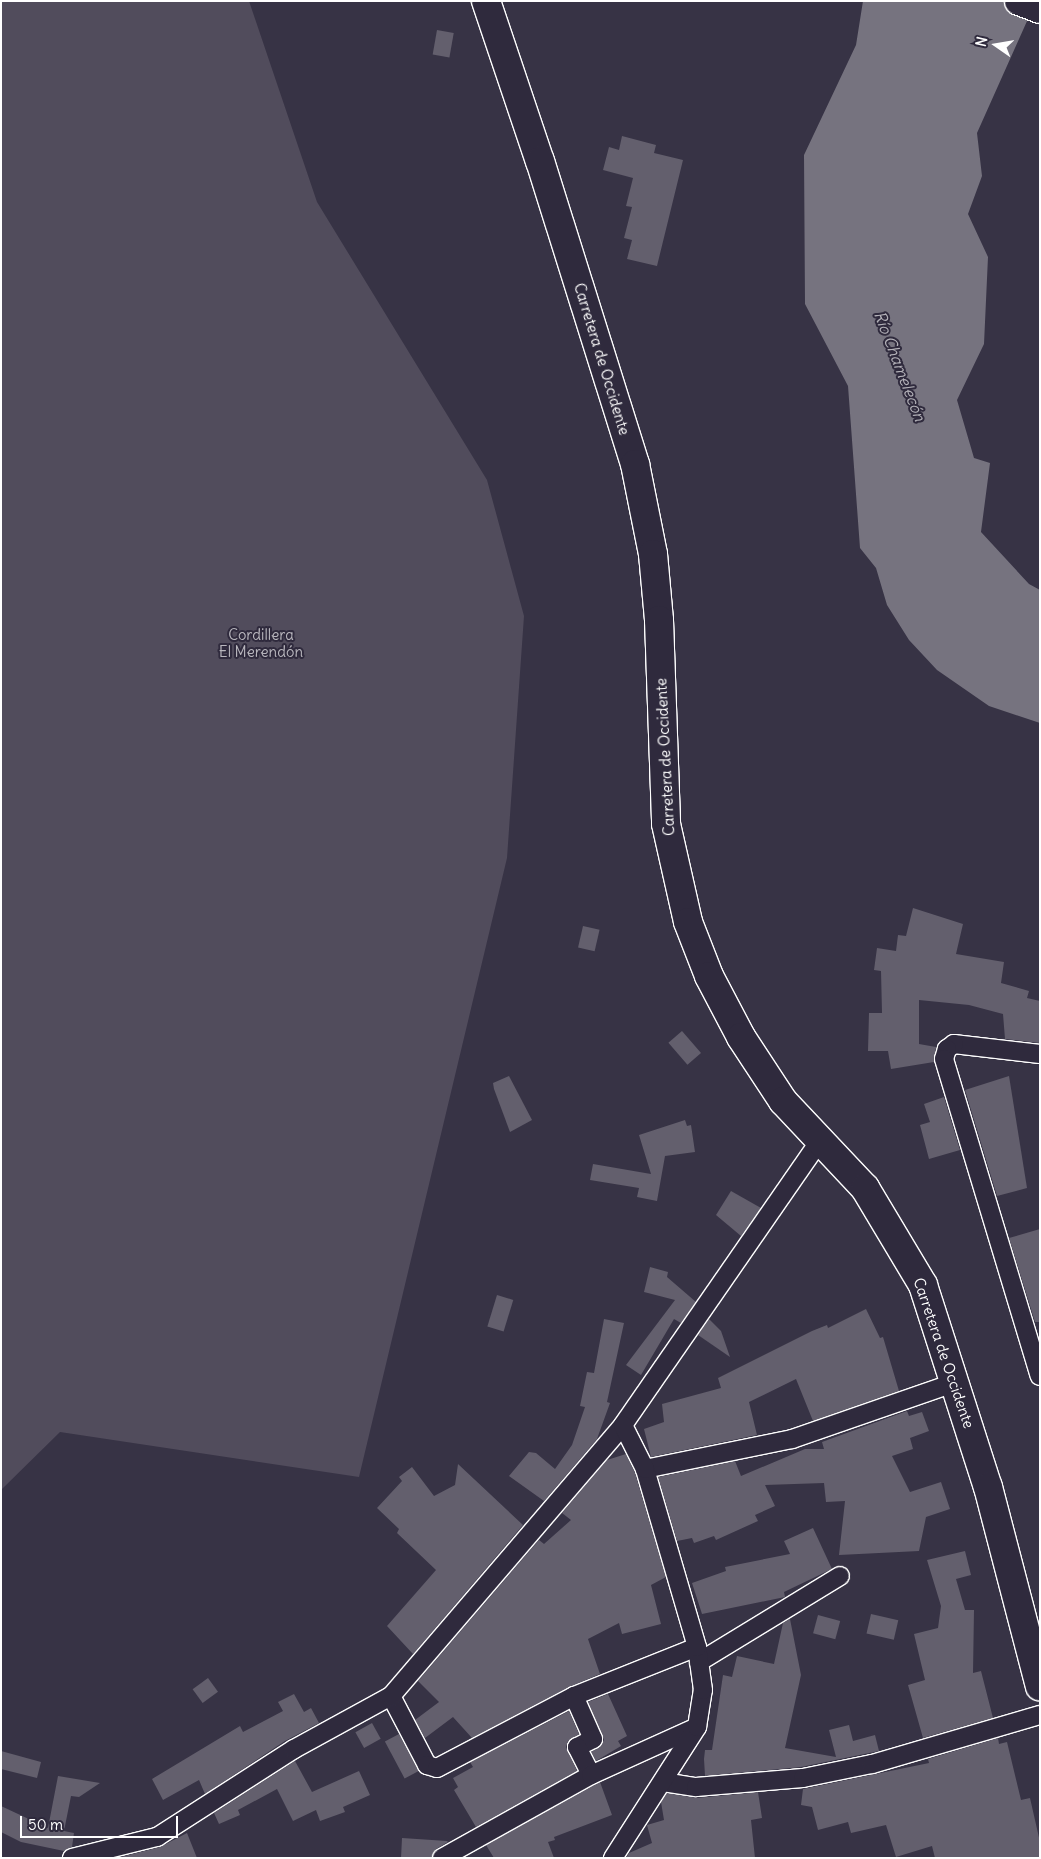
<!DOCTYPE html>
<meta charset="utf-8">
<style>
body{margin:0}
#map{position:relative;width:1041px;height:1859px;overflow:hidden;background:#373345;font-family:Delius,sans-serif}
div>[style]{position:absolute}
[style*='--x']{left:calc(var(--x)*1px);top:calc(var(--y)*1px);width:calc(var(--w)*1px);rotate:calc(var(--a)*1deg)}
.green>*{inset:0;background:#514c5c}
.water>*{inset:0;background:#76737f}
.building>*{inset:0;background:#635f6d;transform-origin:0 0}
.roads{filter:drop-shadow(1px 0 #fff) drop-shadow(-1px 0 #fff) drop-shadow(0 1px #fff) drop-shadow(0 -1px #fff)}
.minor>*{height:18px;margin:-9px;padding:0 9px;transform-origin:9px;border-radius:9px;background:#2f2a3d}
.primary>*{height:28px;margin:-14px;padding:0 14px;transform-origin:14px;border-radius:14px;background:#2f2a3d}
.trunk>*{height:28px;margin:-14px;padding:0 14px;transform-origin:14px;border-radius:14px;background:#2f2a3d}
span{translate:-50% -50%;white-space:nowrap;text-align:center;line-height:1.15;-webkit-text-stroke:4px #2f2a3d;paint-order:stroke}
.street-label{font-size:15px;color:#fff}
.park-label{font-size:15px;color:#b9b7be}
.water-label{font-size:16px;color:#b4b2b9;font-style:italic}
.frame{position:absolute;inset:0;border:2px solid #fff;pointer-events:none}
.north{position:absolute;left:971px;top:20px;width:50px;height:50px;-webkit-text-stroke:4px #2f2a3d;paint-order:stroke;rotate:283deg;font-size:14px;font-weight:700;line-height:20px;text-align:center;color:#fff}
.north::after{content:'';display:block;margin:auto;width:18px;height:22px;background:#fff;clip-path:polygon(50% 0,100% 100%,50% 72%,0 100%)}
.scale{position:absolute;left:20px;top:1816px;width:158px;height:22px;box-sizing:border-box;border:2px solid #fff;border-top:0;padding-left:6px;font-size:15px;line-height:18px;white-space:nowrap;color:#fff;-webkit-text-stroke:4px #2f2a3d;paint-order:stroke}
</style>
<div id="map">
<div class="green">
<div style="clip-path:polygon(1px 1px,249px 1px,317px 202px,487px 480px,524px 616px,507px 858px,359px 1477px,60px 1432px,1px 1490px)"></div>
</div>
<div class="water">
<div style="clip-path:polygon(863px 1px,1036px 1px,977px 133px,982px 176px,968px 214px,988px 257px,984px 344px,957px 400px,974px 458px,990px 463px,981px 532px,1029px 584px,1040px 590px,1040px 723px,989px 706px,937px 670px,909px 640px,887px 605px,876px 568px,860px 548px,848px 386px,805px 304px,804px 155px,856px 45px)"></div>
</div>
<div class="building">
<div style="left:437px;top:30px;width:17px;height:25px;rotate:10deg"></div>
<div style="clip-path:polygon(622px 136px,656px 145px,654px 153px,683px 160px,657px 266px,627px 259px,632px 240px,624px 238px,632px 207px,626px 206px,633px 178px,603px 170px,609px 147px,619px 150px)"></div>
<div style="clip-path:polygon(913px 908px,963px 924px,956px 954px,1004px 962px,1001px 983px,1029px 991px,1027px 998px,1040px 1001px,1040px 1043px,1005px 1039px,1003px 1014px,969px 1005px,919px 1000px,919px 1044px,936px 1047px,934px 1062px,891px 1069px,888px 1051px,868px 1051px,869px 1013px,882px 1013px,881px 971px,874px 970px,877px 948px,896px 951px,898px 935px,906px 936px)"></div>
<div style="left:583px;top:926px;width:17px;height:22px;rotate:13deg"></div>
<div style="left:682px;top:1031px;width:29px;height:18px;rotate:49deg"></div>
<div style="clip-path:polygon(509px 1076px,532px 1120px,510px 1132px,494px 1089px,493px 1083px)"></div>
<div style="clip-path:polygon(1009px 1076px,1027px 1188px,997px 1196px,965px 1090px)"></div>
<div style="clip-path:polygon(944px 1097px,960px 1150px,929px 1159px,920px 1125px,930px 1122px,924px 1104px)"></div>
<div style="clip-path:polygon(685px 1120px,687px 1126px,691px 1125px,695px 1152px,665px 1156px,657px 1201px,637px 1197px,639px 1188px,590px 1180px,593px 1164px,651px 1174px,639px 1135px)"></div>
<div style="clip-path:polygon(731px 1191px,761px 1208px,741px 1236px,716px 1215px)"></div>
<div style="clip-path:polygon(1040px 1229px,1040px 1322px,1035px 1322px,1009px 1238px)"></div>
<div style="clip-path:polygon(650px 1267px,668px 1272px,667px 1277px,696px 1302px,681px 1323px,674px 1319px,641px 1375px,626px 1365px,675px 1300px,644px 1292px)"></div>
<div style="left:497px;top:1295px;width:17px;height:33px;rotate:17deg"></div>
<div style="clip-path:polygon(866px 1309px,880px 1338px,883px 1337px,899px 1391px,813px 1421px,796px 1379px,749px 1402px,757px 1435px,651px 1457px,644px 1429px,664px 1422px,662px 1404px,721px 1388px,718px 1378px,812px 1331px,827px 1325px,828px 1328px)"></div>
<div style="clip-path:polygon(604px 1319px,624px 1323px,607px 1402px,610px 1403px,597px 1439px,544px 1501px,509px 1476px,529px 1452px,536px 1453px,555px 1469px,572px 1445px,585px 1407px,580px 1406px,587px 1372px,594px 1373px)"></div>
<div style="clip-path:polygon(709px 1319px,721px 1331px,730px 1357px,698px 1335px)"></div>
<div style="clip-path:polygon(907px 1411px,909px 1416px,922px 1412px,929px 1431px,910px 1438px,913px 1449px,892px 1456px,910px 1492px,941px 1482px,950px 1509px,926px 1517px,919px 1551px,839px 1555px,845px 1501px,826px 1502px,824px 1483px,765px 1485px,775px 1506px,755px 1515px,758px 1521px,716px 1540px,714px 1536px,694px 1543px,692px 1538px,677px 1541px,658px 1477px,735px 1461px,741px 1476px,805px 1449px,824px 1449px,822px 1442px)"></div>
<div style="clip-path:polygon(626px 1454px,635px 1473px,666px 1577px,651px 1585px,661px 1624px,622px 1634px,619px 1623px,588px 1639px,600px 1674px,569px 1687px,472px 1738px,453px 1717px,425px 1738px,415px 1720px,439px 1702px,418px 1681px,539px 1540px,544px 1544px,571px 1520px,562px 1513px,607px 1460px)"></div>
<div style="clip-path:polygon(458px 1464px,523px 1525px,413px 1654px,387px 1626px,436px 1570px,397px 1533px,399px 1529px,377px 1508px,402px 1481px,399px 1477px,412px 1467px,434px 1496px,455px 1485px)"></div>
<div style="clip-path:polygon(813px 1528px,832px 1569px,784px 1592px,785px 1597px,702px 1614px,692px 1583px,726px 1571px,725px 1567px,790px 1554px,784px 1541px)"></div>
<div style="clip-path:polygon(965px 1551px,971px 1575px,956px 1579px,965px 1610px,974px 1610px,973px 1673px,981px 1671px,993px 1718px,923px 1738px,908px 1685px,925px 1680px,914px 1634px,938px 1628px,941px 1606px,927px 1560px)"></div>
<div style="left:871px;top:1614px;width:28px;height:20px;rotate:13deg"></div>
<div style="left:818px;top:1615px;width:23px;height:19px;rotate:15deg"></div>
<div style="clip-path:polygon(790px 1619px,801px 1675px,785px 1748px,836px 1757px,829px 1730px,849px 1725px,853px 1741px,875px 1735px,879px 1751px,801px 1767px,705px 1776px,704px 1759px,705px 1750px,712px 1750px,723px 1675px,732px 1677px,737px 1656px,774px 1664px,783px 1623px)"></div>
<div style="left:208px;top:1678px;width:17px;height:19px;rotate:54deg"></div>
<div style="clip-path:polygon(294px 1694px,304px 1712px,311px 1708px,319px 1723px,285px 1741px,205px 1794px,199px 1780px,163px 1800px,152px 1779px,240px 1726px,243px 1732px,283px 1711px,278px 1702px)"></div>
<div style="clip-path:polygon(608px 1694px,627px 1736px,618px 1741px,621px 1746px,596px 1761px,591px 1752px,601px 1745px,604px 1740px,588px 1702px)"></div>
<div style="clip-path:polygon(569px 1711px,579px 1734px,568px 1741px,566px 1747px,577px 1771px,476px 1827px,454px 1790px,458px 1787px,453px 1778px,473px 1767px,470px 1762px)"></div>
<div style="left:372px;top:1723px;width:18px;height:19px;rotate:61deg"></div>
<div style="left:399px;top:1734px;width:42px;height:16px;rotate:62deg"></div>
<div style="clip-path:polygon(998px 1738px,999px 1744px,1007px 1742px,1021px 1800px,1030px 1798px,1040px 1842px,1040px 1858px,935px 1858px,932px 1846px,896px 1857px,886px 1825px,851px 1833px,848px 1822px,818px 1830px,812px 1807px,801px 1805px,803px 1789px,929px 1763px,928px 1759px)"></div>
<div style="clip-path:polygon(1px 1751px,41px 1762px,37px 1778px,1px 1769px)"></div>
<div style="clip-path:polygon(295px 1761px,312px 1792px,359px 1771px,370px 1795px,343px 1807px,345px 1812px,320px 1821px,316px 1810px,293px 1821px,277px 1789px,238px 1810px,240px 1815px,219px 1824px,214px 1813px)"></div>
<div style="clip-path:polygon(58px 1776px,100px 1783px,79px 1797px,71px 1796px,64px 1831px,74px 1833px,72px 1847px,64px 1851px,21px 1842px,1px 1832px,1px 1806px,48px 1828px)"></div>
<div style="clip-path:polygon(600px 1782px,612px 1815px,554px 1837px,555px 1840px,548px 1842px,554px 1858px,494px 1858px,486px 1845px)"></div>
<div style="clip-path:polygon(758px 1792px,762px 1818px,751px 1820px,755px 1858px,626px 1858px,629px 1853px,652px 1843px,647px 1825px,664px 1820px,661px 1802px,667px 1793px,697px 1798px)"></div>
<div style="clip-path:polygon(187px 1833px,197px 1858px,117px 1858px,160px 1847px)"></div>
<div style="clip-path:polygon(402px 1838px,447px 1841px,448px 1842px,436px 1849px,431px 1858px,401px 1858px)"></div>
</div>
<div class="roads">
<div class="minor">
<div style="--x:1040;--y:1054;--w:87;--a:-173.4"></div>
<div style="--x:954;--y:1044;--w:9;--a:144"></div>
<div style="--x:947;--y:1049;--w:10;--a:107"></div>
<div style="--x:944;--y:1059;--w:331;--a:73.2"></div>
<div style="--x:645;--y:1469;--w:150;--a:-11.5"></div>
<div style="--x:792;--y:1439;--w:175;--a:-19.1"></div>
<div style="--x:699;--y:1662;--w:165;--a:-31.4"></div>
<div style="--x:391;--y:1696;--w:78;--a:62.4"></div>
<div style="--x:427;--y:1765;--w:10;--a:17"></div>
<div style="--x:437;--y:1768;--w:155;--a:-27.7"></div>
<div style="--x:574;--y:1696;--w:132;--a:-21.7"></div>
<div style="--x:574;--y:1696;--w:47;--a:66.2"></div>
<div style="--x:593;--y:1739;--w:18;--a:153"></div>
<div style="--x:577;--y:1747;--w:31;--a:63"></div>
<div style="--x:663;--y:1782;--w:33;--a:9"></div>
<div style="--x:696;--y:1787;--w:107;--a:-4.8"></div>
<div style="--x:803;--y:1778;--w:70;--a:-11.5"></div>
<div style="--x:872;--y:1764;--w:175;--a:-16.3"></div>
<div style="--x:72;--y:1858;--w:88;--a:-13.9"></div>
<div style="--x:157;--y:1837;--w:163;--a:-32.7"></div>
<div style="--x:294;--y:1749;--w:111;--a:-28.7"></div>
<div style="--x:391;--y:1696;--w:357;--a:-49.4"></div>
<div style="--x:623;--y:1425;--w:346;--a:-55.3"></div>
<div style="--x:442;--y:1858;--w:171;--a:-29.1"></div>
<div style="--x:591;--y:1775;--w:116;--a:-24.4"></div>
<div style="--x:613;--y:1858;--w:156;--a:-57.3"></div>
<div style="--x:697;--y:1727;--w:37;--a:-81"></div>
<div style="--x:703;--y:1690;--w:43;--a:-97.9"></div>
<div style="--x:697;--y:1647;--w:185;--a:-106.3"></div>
<div style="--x:645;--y:1469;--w:49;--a:-116.6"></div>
</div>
<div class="primary">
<div style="--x:486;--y:1;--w:169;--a:71.4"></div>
<div style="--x:540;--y:161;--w:318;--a:72.6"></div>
<div style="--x:635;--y:464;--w:92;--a:78.7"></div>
<div style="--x:653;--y:554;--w:66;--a:84.8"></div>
<div style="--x:659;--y:620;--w:204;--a:88"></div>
<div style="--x:666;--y:824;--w:100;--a:77.3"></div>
<div style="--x:688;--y:922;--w:58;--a:68.7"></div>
<div style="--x:709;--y:976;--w:69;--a:62.3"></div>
<div style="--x:741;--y:1037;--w:77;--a:56.7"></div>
<div style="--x:783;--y:1101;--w:120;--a:46.7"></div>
<div style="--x:865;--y:1188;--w:113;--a:59.1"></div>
<div style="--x:923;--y:1285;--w:212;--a:72.2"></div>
<div style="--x:988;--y:1487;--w:206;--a:75.4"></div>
</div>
<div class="trunk">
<div style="--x:1019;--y:1;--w:22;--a:21"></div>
</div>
</div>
<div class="street-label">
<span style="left:602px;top:359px;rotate:73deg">Carretera de Occidente</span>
<span style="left:665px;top:757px;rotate:-93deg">Carretera de Occidente</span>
<span style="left:944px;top:1353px;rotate:71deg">Carretera de Occidente</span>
</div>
<div class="park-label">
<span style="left:261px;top:643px">Cordillera<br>El Merendón</span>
</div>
<div class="water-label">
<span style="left:900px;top:366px;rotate:69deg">Río Chamelecón</span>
</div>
<div class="frame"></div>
<div class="north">N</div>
<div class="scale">50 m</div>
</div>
